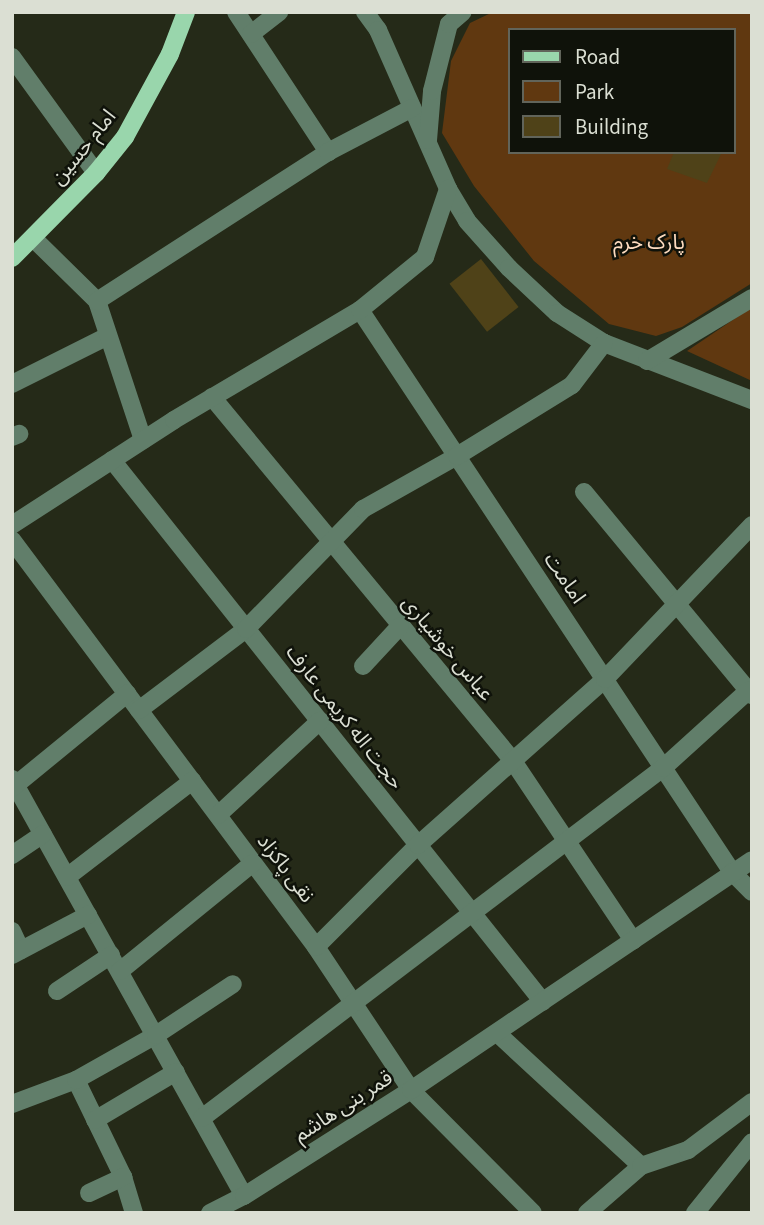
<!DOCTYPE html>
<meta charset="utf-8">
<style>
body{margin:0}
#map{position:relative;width:764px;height:1225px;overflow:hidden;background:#252a18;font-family:"Source Sans 3","Noto Sans Arabic",sans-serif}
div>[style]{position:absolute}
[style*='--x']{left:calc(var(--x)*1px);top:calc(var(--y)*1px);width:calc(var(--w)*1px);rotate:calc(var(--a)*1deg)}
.green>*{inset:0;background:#603810}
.building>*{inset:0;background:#4f4218;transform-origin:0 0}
.minor>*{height:18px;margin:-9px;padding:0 9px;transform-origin:9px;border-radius:9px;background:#617e6a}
.major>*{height:18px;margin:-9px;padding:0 9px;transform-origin:9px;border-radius:9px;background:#99d6ac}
span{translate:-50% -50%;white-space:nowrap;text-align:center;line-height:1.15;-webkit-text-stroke:5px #0f120a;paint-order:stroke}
.street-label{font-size:21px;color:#dbdfd3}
.park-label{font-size:21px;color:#fddbbf}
.frame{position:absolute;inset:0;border:14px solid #dbdfd3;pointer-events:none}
.legend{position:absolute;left:508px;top:28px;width:228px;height:126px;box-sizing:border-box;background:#0f120a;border:2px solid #61645a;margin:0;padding:9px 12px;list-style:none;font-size:21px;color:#dbdfd3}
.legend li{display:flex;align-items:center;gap:14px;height:35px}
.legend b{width:35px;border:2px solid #61645a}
</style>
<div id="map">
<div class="green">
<div style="clip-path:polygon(evenodd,493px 12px,752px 12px,752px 283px,682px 327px,656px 336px,609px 324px,534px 261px,474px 186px,442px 133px,451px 61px,470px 23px,493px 12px,510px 30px,734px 30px,734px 152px,510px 152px,510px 30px)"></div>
<div style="clip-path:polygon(752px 307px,752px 381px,687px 351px)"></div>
</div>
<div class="building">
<div style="clip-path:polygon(674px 152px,722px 152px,707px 183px,667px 169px)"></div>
<div style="left:481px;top:259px;width:61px;height:40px;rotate:52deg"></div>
</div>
<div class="minor">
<div style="--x:236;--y:12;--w:168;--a:56.7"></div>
<div style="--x:365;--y:12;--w:22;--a:54"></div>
<div style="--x:378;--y:30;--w:174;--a:66.2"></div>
<div style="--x:448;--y:189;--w:37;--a:59"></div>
<div style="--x:467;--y:221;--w:63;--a:48.2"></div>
<div style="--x:509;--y:268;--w:66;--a:43.2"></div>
<div style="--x:557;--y:313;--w:56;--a:32.6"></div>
<div style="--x:604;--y:343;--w:159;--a:21.1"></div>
<div style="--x:251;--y:34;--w:36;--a:-38"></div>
<div style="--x:12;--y:57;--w:143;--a:54.1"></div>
<div style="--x:428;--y:140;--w:49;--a:-85.3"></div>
<div style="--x:432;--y:91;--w:69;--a:-75.8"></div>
<div style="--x:449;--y:24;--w:18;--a:-41"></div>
<div style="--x:34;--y:239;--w:88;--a:44.5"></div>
<div style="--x:360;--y:310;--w:674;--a:56.5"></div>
<div style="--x:732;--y:872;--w:28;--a:45"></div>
<div style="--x:647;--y:361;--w:122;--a:-31"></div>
<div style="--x:12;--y:384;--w:107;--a:-26.6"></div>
<div style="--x:212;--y:397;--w:472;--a:50.4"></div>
<div style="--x:513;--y:761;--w:216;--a:56.2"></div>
<div style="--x:12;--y:437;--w:8;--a:-23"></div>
<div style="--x:143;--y:440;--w:146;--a:-108.3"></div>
<div style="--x:97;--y:301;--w:275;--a:-32.8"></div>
<div style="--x:328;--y:152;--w:95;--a:-27.6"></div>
<div style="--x:112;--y:460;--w:692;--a:51.51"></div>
<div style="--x:584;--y:492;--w:264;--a:50.4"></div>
<div style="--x:12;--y:525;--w:193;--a:-32.9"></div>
<div style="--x:174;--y:420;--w:216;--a:-30.6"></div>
<div style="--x:360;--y:310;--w:84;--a:-39.2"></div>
<div style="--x:425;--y:257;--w:72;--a:-71.3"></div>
<div style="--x:12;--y:540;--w:508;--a:53.24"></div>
<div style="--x:316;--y:947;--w:172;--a:56.4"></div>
<div style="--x:411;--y:1090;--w:173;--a:45.2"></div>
<div style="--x:363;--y:666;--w:54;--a:-47.2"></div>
<div style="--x:139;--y:710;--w:134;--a:-37.1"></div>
<div style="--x:246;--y:629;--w:168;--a:-45.7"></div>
<div style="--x:363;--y:509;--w:108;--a:-29.4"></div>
<div style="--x:457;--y:456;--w:135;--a:-31.7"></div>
<div style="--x:572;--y:385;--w:53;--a:-52.7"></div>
<div style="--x:12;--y:779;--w:477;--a:60.9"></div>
<div style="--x:12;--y:788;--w:149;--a:-39.3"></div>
<div style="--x:218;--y:815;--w:139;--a:-42.7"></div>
<div style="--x:12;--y:855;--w:37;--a:-34"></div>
<div style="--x:67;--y:877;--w:158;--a:-37.5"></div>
<div style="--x:12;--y:931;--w:21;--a:65"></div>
<div style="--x:316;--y:947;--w:144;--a:-45"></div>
<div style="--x:418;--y:845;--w:250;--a:-41.6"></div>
<div style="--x:605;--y:679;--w:213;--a:-46.3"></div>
<div style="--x:12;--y:955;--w:86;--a:-27.8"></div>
<div style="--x:120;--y:971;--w:171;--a:-39.1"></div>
<div style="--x:57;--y:991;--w:65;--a:-33.7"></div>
<div style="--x:497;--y:1033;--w:196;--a:42.7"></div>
<div style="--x:76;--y:1080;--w:108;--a:64.1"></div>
<div style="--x:123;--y:1177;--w:38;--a:73"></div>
<div style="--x:12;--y:1104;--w:68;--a:-20.6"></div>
<div style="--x:76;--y:1080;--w:92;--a:-29.4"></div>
<div style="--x:156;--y:1035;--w:92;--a:-33.5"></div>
<div style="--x:202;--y:1118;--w:579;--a:-37.21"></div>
<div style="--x:663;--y:768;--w:115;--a:-42.2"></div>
<div style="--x:95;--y:1120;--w:94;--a:-30.7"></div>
<div style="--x:89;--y:1193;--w:38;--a:-25"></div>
<div style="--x:210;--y:1213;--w:38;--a:-27"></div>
<div style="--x:244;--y:1196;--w:198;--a:-32.4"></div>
<div style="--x:411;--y:1090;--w:411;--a:-34"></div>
<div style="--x:587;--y:1213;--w:72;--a:-41"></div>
<div style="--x:641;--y:1166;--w:50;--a:-18.8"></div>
<div style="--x:688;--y:1150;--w:80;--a:-36.9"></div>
<div style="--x:695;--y:1213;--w:91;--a:-51.2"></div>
</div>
<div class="major">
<div style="--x:12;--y:258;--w:120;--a:-45.3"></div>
<div style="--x:96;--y:173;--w:46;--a:-51.1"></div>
<div style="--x:125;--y:137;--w:94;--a:-61.5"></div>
<div style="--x:170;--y:54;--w:45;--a:-69.1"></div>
</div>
<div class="street-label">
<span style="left:83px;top:147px;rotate:-51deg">امام حسین</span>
<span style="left:565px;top:578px;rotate:56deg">امامت</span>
<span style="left:448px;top:648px;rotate:50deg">عباس خوشیاری</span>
<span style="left:345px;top:717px;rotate:52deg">حجت اله کریمی عارف</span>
<span style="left:286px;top:868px;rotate:53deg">نقی پاکزاد</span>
<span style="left:343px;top:1106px;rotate:-33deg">قمر بنی هاشم</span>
</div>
<div class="park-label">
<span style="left:649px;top:242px">پارک خرم</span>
</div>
<div class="frame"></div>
<ul class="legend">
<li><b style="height:9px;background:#99d6ac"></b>Road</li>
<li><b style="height:19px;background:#603810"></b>Park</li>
<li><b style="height:19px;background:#4f4218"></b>Building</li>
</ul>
</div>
